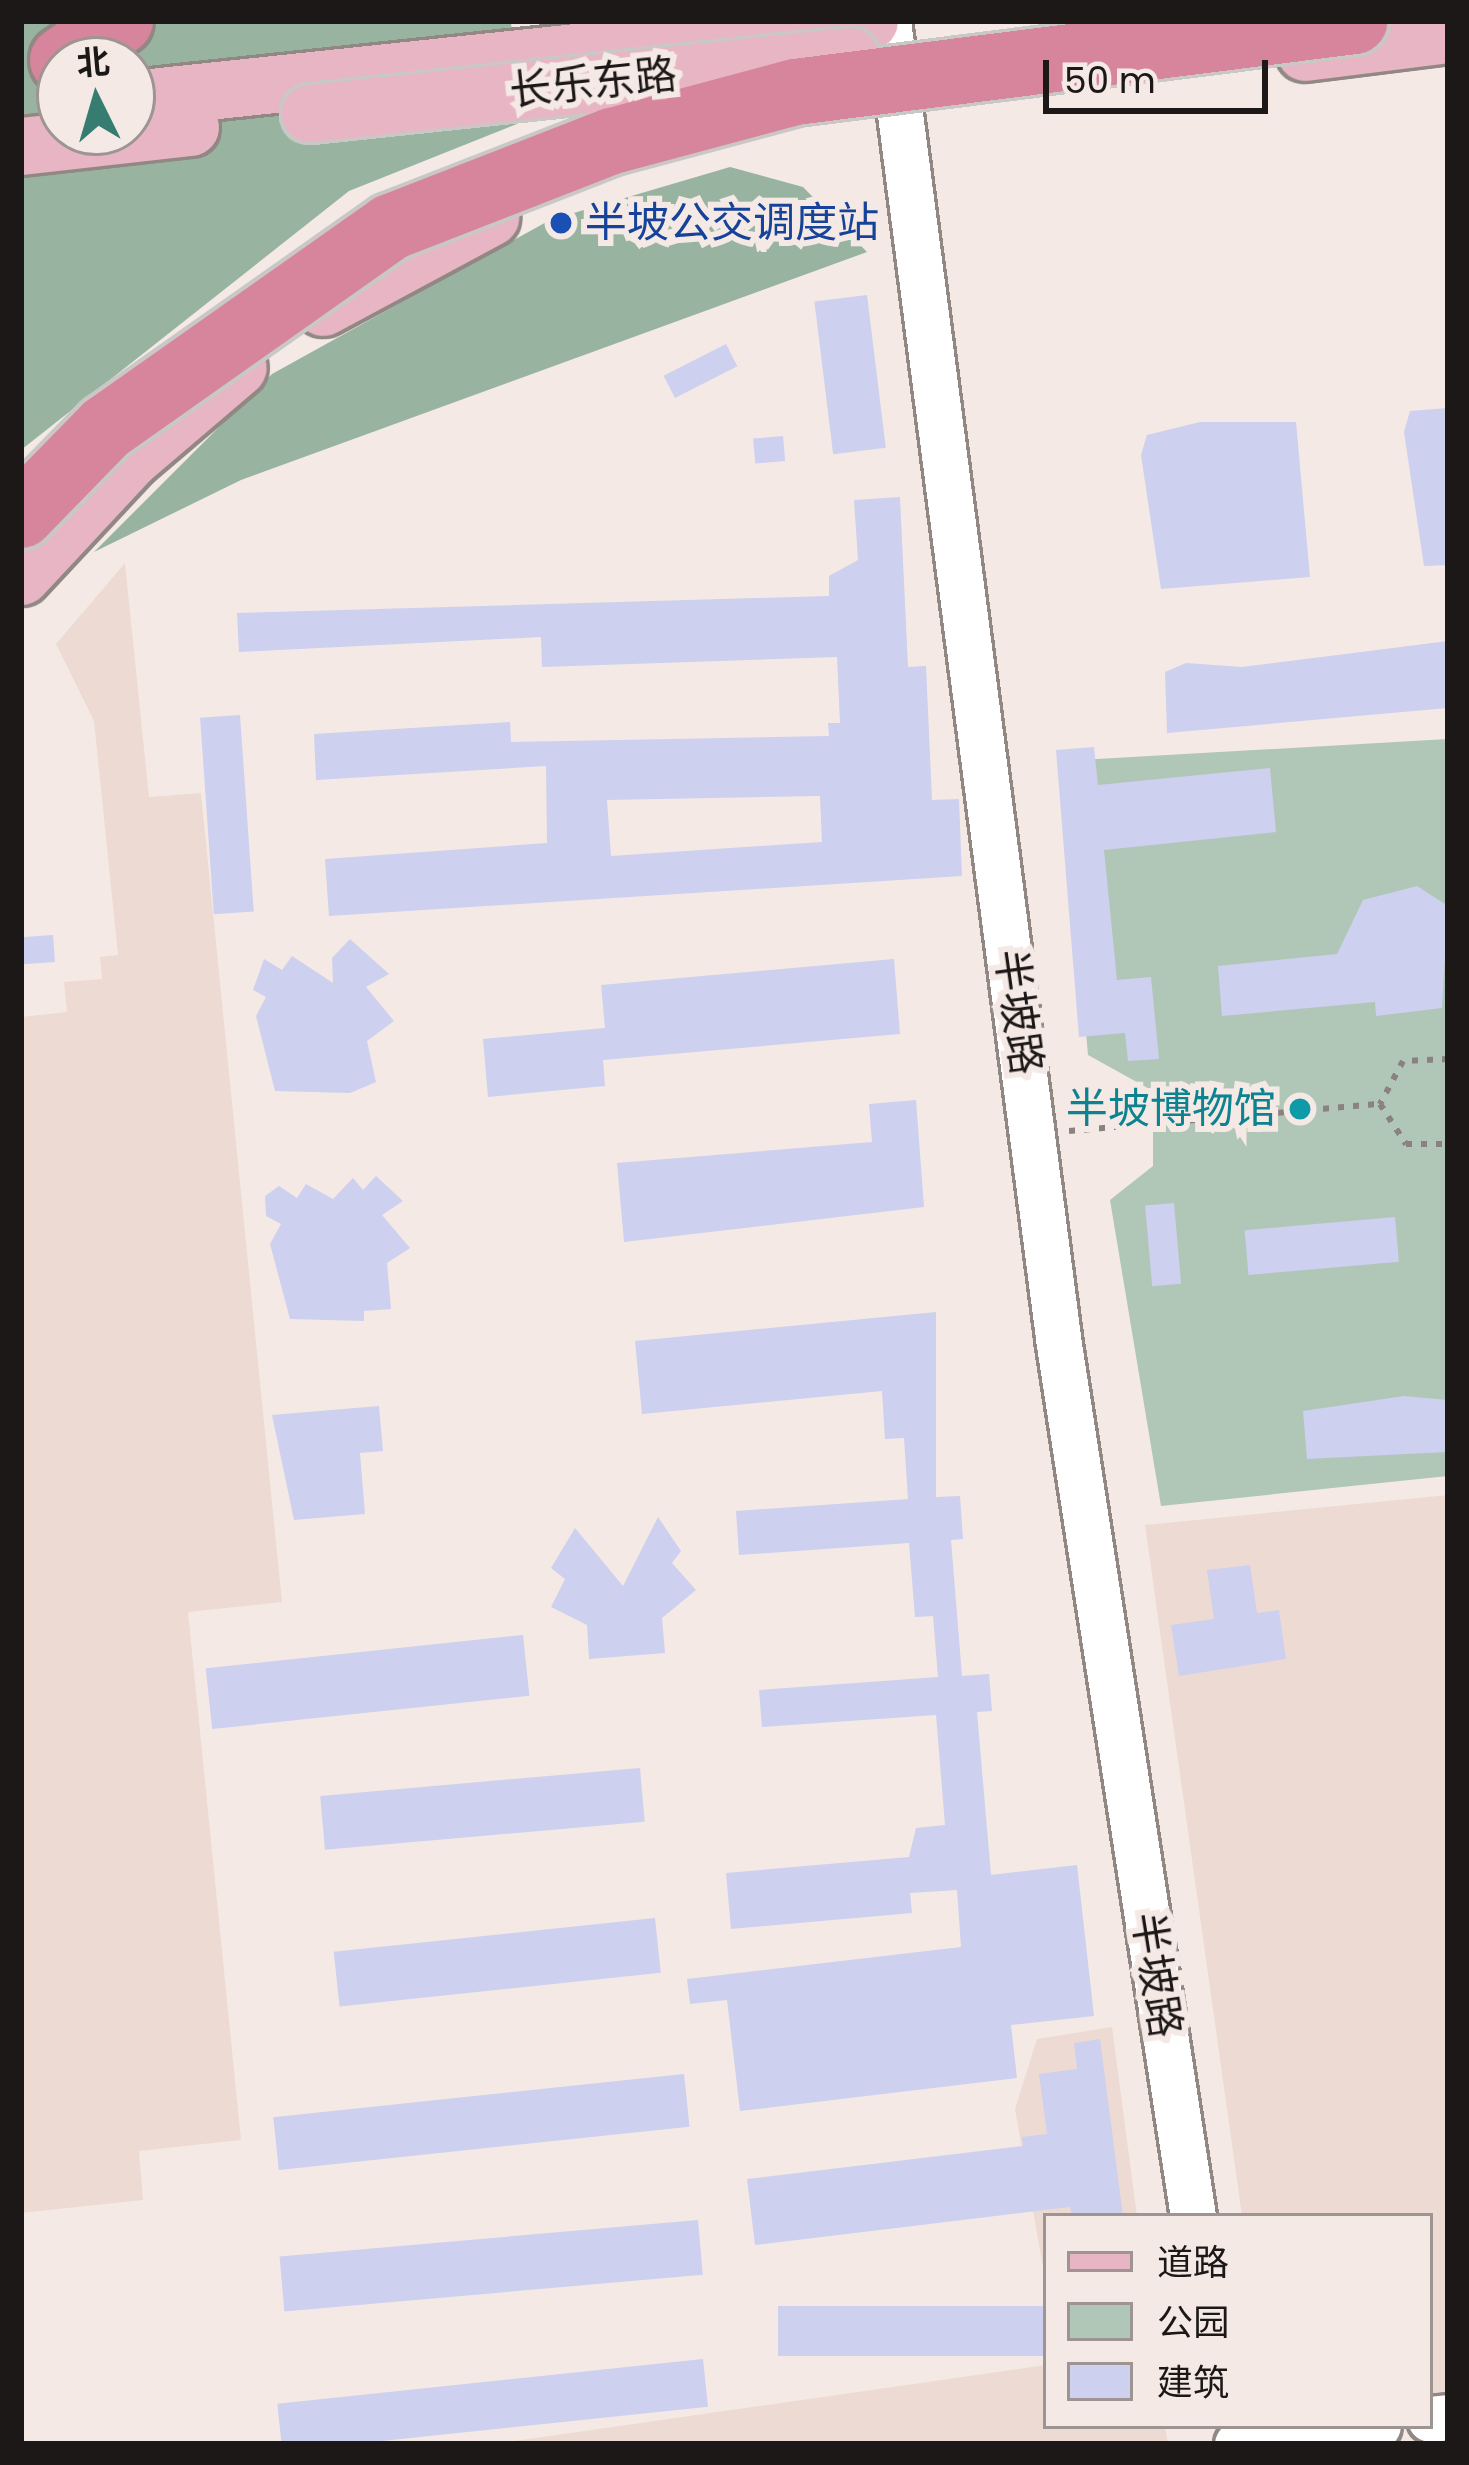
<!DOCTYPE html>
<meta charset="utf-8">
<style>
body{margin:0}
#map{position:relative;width:1469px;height:2465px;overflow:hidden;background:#f4e9e5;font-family:Poppins,"Noto Sans SC",sans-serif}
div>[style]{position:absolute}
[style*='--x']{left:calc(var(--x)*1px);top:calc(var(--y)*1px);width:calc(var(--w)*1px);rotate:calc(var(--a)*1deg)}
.built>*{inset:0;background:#eddbd3}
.green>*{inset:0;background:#b0c6b7}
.forest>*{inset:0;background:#98b4a0}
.building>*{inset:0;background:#cdd0ee;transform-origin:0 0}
.path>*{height:6px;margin-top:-3px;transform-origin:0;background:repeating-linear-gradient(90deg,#8a8280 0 6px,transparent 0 15px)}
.roads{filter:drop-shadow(3px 0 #918884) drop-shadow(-3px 0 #918884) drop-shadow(0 3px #918884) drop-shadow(0 -3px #918884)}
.minor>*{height:45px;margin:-22.5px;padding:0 22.5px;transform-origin:22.5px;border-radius:22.5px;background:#fff}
.major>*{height:57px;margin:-28.5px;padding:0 28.5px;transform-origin:28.5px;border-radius:28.5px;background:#e7b5c4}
.highway>*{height:66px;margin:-33px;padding:0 33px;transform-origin:33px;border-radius:33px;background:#d7849d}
.bridges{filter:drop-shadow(3px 0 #c9c8c7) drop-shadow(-3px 0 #c9c8c7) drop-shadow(0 3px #c9c8c7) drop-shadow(0 -3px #c9c8c7)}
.major-bridge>*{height:57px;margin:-28.5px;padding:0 28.5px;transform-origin:28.5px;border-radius:28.5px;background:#e7b5c4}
.highway-bridge>*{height:66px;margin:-33px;padding:0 33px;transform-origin:33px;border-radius:33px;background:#d7849d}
.dots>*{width:33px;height:33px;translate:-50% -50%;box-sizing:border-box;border:6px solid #f4e9e5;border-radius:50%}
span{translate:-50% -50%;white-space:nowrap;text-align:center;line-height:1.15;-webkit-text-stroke:12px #f4e9e5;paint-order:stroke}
.street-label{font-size:42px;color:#1c1817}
.transit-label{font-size:42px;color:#164399}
.left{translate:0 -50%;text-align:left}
.culture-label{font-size:42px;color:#0d838f}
.right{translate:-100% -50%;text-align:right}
.frame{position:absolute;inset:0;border:24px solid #1c1817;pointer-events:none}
.legend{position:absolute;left:1043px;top:2213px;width:390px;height:216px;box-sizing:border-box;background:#f4e9e5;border:3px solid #9e9593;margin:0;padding:15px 21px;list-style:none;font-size:36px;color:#1c1817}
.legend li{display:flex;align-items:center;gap:24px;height:60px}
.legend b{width:60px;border:3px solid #9e9593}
.north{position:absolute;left:36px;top:36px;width:120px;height:120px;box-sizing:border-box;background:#f4e9e5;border:3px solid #9e9593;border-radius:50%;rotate:355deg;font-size:33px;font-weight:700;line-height:48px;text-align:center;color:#1c1817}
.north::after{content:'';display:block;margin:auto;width:42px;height:54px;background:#377c70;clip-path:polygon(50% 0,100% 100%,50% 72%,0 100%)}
.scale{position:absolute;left:1043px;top:60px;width:225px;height:54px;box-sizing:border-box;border:6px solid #1c1817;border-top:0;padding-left:15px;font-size:36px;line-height:42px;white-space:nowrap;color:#1c1817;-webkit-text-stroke:9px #f4e9e5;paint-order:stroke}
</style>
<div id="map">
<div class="built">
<div style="clip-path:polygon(125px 563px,149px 797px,201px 793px,282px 1602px,188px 1612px,241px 2140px,139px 2151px,143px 2200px,21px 2213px,21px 1017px,67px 1012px,64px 982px,102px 979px,100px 957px,118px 955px,94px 721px,56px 644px)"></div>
<div style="clip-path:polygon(1448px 1495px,1448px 2392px,1430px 2394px,1430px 2216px,1242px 2216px,1145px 1525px)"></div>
<div style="clip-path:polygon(1112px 2027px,1137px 2216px,1046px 2216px,1046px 2284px,1015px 2109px,1037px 2039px)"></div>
<div style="clip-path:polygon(1046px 2365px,1046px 2426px,1165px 2426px,1168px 2444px,494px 2444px)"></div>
</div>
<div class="green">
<div style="clip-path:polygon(1448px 739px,1448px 1476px,1161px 1506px,1110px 1200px,1153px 1166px,1153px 1091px,1088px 1055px,1062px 761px)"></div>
</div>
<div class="forest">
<div style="clip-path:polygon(evenodd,21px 21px,511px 21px,517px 124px,349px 191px,21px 450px,21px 21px,60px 60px,132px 60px,132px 132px,60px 132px,60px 60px)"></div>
<div style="clip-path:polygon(730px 167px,803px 187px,867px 252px,241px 480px,94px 552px,272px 374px,550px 220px)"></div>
</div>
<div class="building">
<div style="left:867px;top:295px;width:154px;height:53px;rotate:83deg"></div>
<div style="left:726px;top:344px;width:25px;height:70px;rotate:63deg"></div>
<div style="clip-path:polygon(1448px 408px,1448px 565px,1424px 566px,1404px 432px,1410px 411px)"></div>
<div style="clip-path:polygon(1200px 422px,1296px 422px,1310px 577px,1161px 589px,1141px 455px,1147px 435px)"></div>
<div style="left:783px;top:436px;width:25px;height:30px;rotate:85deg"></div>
<div style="clip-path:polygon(evenodd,900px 497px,908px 667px,926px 666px,932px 800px,959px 799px,962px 876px,329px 916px,325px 859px,547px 843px,546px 766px,316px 780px,314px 734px,510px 722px,511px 742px,829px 736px,828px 723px,840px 723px,837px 657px,542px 667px,541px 637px,239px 652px,237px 613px,829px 596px,829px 576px,858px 560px,854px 500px,900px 497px,820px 796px,822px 842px,611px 856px,607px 800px,820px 796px)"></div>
<div style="clip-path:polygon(1448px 641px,1448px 708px,1167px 733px,1165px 672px,1186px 663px,1242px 667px)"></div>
<div style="left:240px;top:715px;width:197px;height:40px;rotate:86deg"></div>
<div style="clip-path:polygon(1094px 747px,1098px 785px,1270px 768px,1276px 832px,1104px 850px,1117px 980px,1151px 977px,1159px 1059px,1128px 1061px,1125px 1033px,1079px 1037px,1056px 750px)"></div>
<div style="clip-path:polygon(1417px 886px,1448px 906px,1442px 1008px,1376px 1016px,1375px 1002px,1222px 1016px,1218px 966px,1337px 954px,1363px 900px)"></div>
<div style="left:53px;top:935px;width:27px;height:32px;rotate:86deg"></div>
<div style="clip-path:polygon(350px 939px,389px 974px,366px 987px,394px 1021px,367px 1041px,376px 1082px,350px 1093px,275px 1091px,256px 1016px,266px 997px,253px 990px,264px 959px,282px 970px,292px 956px,333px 983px,332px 958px)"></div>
<div style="clip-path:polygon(894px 959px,900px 1034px,603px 1060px,605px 1086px,488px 1097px,483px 1039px,605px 1028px,601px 985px)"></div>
<div style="clip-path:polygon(916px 1100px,924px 1207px,624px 1242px,617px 1163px,872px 1142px,869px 1104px)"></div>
<div style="clip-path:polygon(376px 1176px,403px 1201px,382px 1215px,410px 1248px,387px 1263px,391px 1309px,364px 1311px,364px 1321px,290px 1319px,270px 1244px,281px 1224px,266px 1216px,265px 1196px,279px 1186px,297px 1198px,306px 1184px,333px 1199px,353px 1178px,363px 1190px)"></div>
<div style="left:1174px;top:1203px;width:81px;height:29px;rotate:85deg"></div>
<div style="left:1395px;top:1217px;width:45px;height:151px;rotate:85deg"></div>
<div style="clip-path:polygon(936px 1312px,936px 1497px,960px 1496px,963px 1539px,951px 1540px,962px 1676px,989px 1674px,992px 1711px,977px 1712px,991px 1875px,1077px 1865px,1094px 2016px,1011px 2025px,1017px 2078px,740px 2111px,727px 2000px,690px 2004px,687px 1979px,961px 1947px,957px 1890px,910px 1893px,912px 1913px,731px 1929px,726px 1873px,909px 1857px,916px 1828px,945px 1825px,936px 1715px,762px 1727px,759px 1690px,938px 1677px,933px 1616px,915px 1617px,909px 1543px,739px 1555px,736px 1511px,908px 1499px,904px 1438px,885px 1439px,882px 1391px,642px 1414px,635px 1341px)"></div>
<div style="clip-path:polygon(1404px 1396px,1448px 1400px,1448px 1452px,1307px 1459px,1303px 1411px)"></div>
<div style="clip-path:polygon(379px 1406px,383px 1451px,360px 1453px,365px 1514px,294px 1520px,272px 1415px)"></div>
<div style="clip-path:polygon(658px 1517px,681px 1551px,672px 1563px,696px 1590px,662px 1618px,665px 1653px,589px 1659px,587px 1625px,551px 1607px,565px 1579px,551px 1568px,575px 1528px,623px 1586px)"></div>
<div style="clip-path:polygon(1250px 1565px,1257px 1613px,1279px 1610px,1286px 1659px,1179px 1676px,1171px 1625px,1214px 1619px,1207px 1570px)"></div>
<div style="left:523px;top:1635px;width:61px;height:319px;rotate:84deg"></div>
<div style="left:640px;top:1768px;width:54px;height:321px;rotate:85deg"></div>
<div style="left:655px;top:1918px;width:55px;height:323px;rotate:84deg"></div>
<div style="clip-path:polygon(1100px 2039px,1123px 2216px,1072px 2216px,1070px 2207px,755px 2245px,747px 2179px,1023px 2146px,1022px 2137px,1047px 2134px,1039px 2074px,1077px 2069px,1074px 2043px)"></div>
<div style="left:684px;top:2074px;width:53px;height:413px;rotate:84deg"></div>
<div style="left:698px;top:2220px;width:55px;height:420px;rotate:85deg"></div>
<div style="left:1046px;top:2306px;width:50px;height:268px;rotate:90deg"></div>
<div style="left:703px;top:2359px;width:48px;height:428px;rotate:84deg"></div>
</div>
<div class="path">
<div style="--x:1448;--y:1059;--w:45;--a:177.5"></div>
<div style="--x:1403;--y:1061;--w:49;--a:118.1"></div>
<div style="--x:1380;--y:1104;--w:48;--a:57"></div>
<div style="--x:1406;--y:1144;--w:42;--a:0"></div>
<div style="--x:1069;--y:1131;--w:312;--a:-5"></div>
</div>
<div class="roads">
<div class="minor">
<div style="--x:888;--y:21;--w:1328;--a:82.64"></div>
<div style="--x:1058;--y:1338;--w:888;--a:81.26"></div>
<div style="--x:1430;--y:2419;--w:18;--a:-6"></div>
<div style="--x:1237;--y:2444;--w:142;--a:-7.3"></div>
</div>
<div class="major">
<div style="--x:1305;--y:52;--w:144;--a:-7.2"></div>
<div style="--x:132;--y:99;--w:741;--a:-6.04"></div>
<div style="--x:21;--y:146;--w:170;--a:-6.4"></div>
<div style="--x:323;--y:307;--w:190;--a:-28.3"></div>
<div style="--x:21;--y:576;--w:161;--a:-47"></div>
<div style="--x:131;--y:458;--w:140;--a:-40.4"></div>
</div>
<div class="highway">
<div style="--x:63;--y:60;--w:69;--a:-34.4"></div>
</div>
</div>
<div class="bridges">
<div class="major-bridge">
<div style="--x:310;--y:113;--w:542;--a:-6.04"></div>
</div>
<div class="highway-bridge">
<div style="--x:21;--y:515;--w:122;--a:-45.7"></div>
<div style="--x:106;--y:428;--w:349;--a:-35.2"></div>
<div style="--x:391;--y:227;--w:237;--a:-21.3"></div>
<div style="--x:612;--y:141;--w:189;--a:-15"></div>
<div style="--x:795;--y:92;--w:564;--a:-7.23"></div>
</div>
</div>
<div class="dots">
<div style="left:561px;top:223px;background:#1a4fb4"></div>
<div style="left:1300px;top:1109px;background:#0f9aa8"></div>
</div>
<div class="street-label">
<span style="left:593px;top:83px;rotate:-6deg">长乐东路</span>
<span style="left:1018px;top:1012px;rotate:82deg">半坡路</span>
<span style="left:1156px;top:1975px;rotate:81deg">半坡路</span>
</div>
<div class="transit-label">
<span class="left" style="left:585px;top:223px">半坡公交调度站</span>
</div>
<div class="culture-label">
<span class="right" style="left:1276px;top:1109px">半坡博物馆</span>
</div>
<div class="frame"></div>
<ul class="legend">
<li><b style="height:15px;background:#e7b5c4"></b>道路</li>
<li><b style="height:33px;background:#b0c6b7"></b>公园</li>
<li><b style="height:33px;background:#cdd0ee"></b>建筑</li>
</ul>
<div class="north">北</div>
<div class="scale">50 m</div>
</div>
